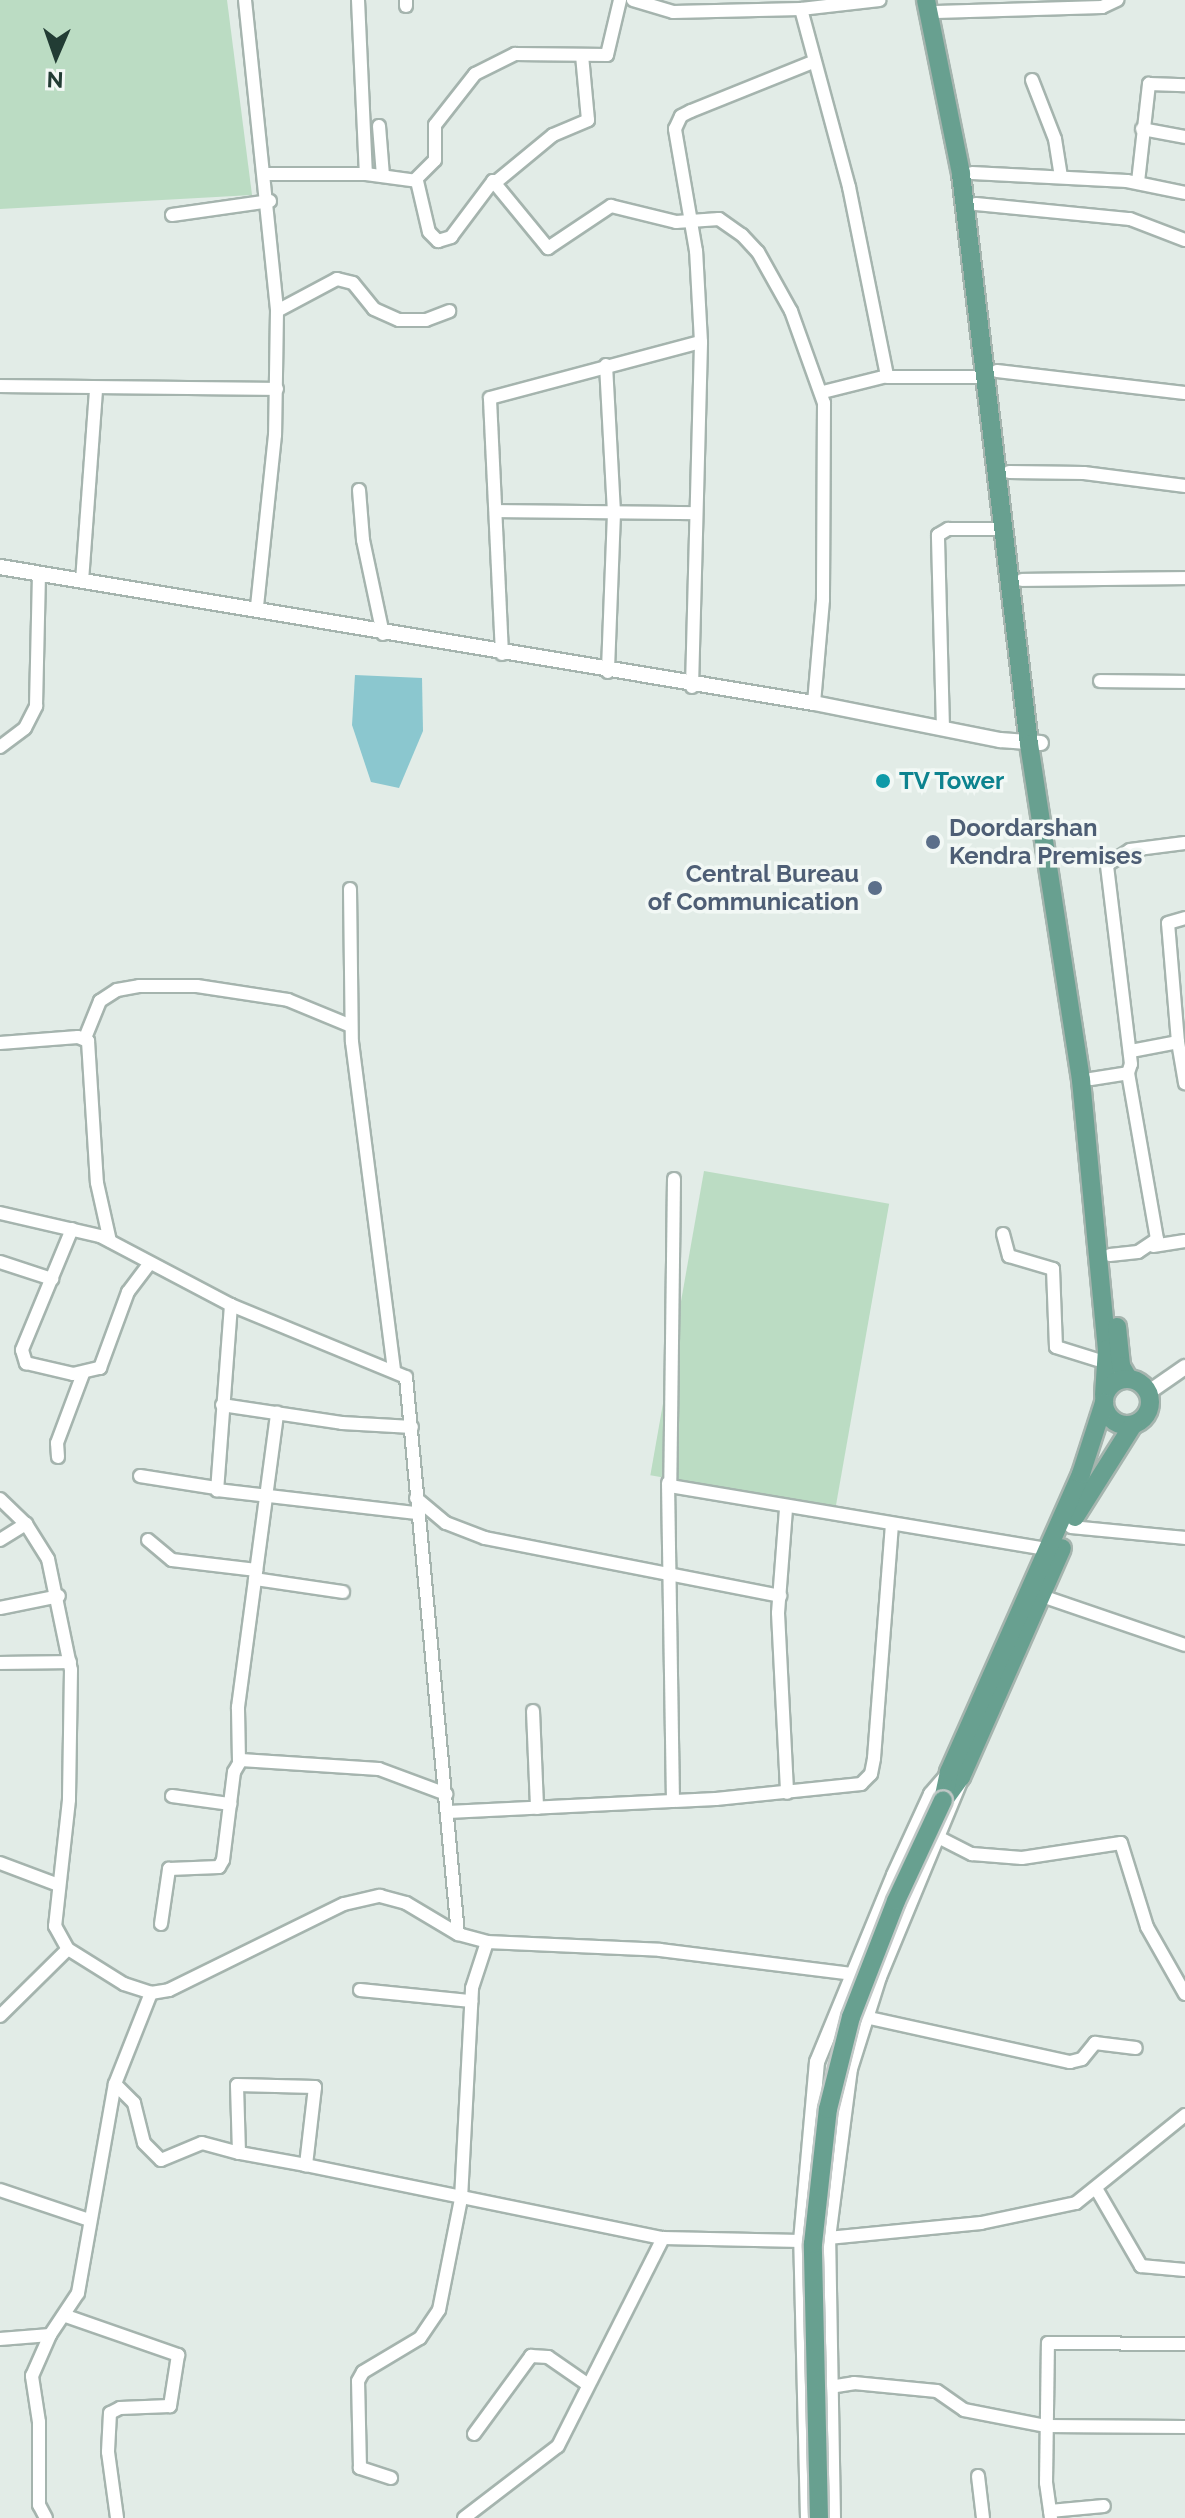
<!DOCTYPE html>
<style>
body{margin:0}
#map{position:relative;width:1185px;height:2518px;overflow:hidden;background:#e2ece7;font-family:Raleway,sans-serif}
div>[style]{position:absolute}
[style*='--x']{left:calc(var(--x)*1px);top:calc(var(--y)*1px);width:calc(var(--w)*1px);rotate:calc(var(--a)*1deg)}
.green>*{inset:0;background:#bbdcc3;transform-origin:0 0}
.water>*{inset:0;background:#8bc7cf}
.roads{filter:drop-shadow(2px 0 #a5b4ae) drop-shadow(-2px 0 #a5b4ae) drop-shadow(0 2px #a5b4ae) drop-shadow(0 -2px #a5b4ae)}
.minor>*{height:12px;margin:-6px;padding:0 6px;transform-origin:6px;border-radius:6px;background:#fff}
.tertiary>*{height:14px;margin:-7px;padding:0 7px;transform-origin:7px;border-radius:7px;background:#fff}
.primary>*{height:18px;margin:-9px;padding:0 9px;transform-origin:9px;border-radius:9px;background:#68a090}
.primary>.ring{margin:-9px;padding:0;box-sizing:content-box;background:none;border:18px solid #68a090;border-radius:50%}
.bridges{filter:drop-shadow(2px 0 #c1c8c6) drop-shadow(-2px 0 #c1c8c6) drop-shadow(0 2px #c1c8c6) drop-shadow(0 -2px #c1c8c6)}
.primary-bridge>*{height:18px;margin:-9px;padding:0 9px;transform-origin:9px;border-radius:9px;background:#68a090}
.dots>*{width:22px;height:22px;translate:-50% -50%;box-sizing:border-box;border:4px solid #f2f8f5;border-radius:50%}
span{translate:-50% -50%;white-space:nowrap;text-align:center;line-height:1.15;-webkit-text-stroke:7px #f2f8f5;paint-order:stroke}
.culture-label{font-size:24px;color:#0d838f;font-weight:700}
.left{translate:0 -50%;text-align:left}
.service-label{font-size:24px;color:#4e5e75;font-weight:700}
.right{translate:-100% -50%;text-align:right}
.north{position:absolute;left:16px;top:16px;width:80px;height:80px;-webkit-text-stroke:6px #f2f8f5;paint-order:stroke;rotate:182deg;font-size:22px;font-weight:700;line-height:32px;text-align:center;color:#223c34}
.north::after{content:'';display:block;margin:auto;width:28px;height:36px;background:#223c34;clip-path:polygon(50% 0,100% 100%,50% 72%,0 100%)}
</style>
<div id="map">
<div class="green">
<div style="clip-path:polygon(0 0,227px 0,252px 195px,0 209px)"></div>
<div style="left:704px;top:1171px;width:188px;height:309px;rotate:10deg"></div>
</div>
<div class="water">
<div style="clip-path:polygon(355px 675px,422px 678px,423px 731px,399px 788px,371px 782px,352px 725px)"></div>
</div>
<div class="roads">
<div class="minor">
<div style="--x:245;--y:0;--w:313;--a:84.1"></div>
<div style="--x:277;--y:311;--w:124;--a:90.9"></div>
<div style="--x:275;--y:435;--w:173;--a:96"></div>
<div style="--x:358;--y:0;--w:174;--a:87.4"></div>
<div style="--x:406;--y:0;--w:6;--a:90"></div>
<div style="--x:633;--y:0;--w:42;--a:16.7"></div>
<div style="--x:673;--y:12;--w:128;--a:-1.3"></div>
<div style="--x:801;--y:9;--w:79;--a:-6.6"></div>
<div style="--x:801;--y:9;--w:184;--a:74.9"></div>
<div style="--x:849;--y:187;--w:193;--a:78.6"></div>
<div style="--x:887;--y:376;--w:66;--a:166"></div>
<div style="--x:936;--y:12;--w:166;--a:-1.7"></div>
<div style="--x:1102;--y:7;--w:17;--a:-25"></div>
<div style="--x:1032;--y:80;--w:63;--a:68.7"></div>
<div style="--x:1055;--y:139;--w:37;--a:81"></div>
<div style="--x:379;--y:126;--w:50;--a:85.4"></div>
<div style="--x:1142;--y:129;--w:44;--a:10.5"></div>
<div style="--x:972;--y:173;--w:155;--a:3"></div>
<div style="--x:1127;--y:181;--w:59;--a:11.7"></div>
<div style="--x:267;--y:174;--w:99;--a:0"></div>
<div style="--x:366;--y:174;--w:51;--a:7.8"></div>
<div style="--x:417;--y:181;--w:52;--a:76.8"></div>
<div style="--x:429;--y:232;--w:13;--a:45"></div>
<div style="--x:438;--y:241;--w:14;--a:-17"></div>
<div style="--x:451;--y:237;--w:70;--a:-53.1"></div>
<div style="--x:493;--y:181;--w:87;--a:50.6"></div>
<div style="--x:548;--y:248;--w:76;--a:-33.7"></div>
<div style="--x:611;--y:206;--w:67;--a:13.8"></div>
<div style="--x:676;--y:222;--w:43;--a:-4"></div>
<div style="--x:719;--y:219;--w:28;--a:35"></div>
<div style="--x:742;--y:235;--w:23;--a:47"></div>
<div style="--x:758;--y:252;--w:68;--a:60.8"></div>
<div style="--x:791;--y:311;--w:98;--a:70.3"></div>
<div style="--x:824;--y:403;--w:197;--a:90.3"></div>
<div style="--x:823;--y:600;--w:103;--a:95"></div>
<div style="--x:415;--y:180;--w:28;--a:-45"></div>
<div style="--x:435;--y:160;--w:35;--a:-90"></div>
<div style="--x:435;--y:125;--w:65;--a:-51.9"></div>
<div style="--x:475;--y:74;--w:45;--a:-26.6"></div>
<div style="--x:515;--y:54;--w:92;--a:0.6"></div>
<div style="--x:607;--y:55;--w:57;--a:-76.7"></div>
<div style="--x:496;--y:182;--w:74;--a:-39.5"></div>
<div style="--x:553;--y:135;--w:38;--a:-23"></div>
<div style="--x:588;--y:120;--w:65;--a:-95.3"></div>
<div style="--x:1138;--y:182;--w:99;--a:-83.6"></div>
<div style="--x:1149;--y:84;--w:36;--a:2"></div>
<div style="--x:976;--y:204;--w:155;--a:5.6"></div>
<div style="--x:1130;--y:219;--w:59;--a:20.9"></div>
<div style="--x:172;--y:215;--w:99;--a:-8.1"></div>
<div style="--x:277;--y:311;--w:68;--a:-28.1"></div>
<div style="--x:337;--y:279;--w:16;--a:14"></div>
<div style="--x:353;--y:283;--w:33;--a:51"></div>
<div style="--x:374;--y:309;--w:27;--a:24"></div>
<div style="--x:399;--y:320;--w:27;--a:0"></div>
<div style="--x:426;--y:320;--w:25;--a:-21"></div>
<div style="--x:606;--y:365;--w:148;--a:86.9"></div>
<div style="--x:614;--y:513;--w:159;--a:92.2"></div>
<div style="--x:997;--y:371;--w:189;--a:6.7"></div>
<div style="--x:887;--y:377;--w:101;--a:0"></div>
<div style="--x:0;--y:386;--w:277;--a:0.6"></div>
<div style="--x:1009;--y:472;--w:75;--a:0.8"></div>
<div style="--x:1084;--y:473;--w:102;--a:7.3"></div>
<div style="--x:359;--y:490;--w:50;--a:85.4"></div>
<div style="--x:363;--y:540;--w:96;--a:78"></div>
<div style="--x:497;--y:511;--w:199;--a:0.6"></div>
<div style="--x:1022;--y:580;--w:163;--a:-0.7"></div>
<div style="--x:82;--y:581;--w:193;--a:-85.8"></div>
<div style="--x:502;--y:654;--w:256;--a:-92.7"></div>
<div style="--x:490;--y:398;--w:218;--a:-14.9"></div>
<div style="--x:1100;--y:681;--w:85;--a:0.7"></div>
<div style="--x:692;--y:687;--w:345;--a:-88.5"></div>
<div style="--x:701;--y:342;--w:91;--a:-93.1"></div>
<div style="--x:696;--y:251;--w:124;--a:-99.8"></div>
<div style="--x:675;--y:129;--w:14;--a:-65"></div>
<div style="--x:681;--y:116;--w:11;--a:-27"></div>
<div style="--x:691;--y:111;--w:131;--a:-21.9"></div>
<div style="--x:943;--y:729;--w:194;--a:-91.5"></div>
<div style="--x:938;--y:535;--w:12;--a:-31"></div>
<div style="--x:948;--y:529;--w:57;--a:0"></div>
<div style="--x:0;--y:747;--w:31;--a:-37"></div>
<div style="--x:25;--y:728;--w:25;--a:-63"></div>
<div style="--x:36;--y:706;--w:131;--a:-88.7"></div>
<div style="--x:350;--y:889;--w:153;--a:89.3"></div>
<div style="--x:352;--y:1042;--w:329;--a:82.7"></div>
<div style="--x:85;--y:1038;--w:40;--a:-68"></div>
<div style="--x:100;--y:1001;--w:20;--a:-33"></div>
<div style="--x:117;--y:990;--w:22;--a:-10"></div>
<div style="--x:139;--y:986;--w:58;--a:0"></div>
<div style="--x:197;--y:986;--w:92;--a:8.7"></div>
<div style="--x:288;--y:1000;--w:68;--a:22.4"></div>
<div style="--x:1178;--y:1042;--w:42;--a:80.3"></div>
<div style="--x:0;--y:1043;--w:78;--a:-4.4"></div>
<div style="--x:78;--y:1037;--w:11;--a:22"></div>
<div style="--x:88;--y:1041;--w:142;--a:86.4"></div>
<div style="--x:97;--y:1183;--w:59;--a:77.4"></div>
<div style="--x:1131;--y:1051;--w:48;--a:-10.8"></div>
<div style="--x:1178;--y:1042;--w:119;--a:-94.8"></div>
<div style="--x:1168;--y:923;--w:18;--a:-16"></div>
<div style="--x:1091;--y:1079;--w:37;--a:-9"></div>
<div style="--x:1128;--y:1073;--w:9;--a:-72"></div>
<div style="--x:1131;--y:1064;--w:200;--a:-96.9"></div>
<div style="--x:1107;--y:865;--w:27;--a:-33"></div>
<div style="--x:1130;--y:850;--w:55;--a:-7.3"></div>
<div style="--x:674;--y:1179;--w:307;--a:90.7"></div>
<div style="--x:670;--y:1486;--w:383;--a:9.5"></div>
<div style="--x:0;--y:1213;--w:103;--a:13"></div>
<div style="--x:100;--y:1236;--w:148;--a:27.8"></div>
<div style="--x:231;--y:1305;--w:189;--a:22.4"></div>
<div style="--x:406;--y:1377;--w:559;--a:84.67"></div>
<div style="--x:72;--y:1229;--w:131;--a:112.5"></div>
<div style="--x:22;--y:1350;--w:14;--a:73"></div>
<div style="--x:26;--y:1363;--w:48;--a:13.2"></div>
<div style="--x:73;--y:1374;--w:28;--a:-13"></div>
<div style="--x:100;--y:1368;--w:81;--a:-69.8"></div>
<div style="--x:128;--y:1292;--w:35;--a:-53"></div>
<div style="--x:1003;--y:1234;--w:23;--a:75"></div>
<div style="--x:1009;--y:1256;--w:46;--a:16.5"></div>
<div style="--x:1053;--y:1269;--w:78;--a:87.8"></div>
<div style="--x:1056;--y:1347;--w:53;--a:17.4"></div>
<div style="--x:1153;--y:1246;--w:32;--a:-9"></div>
<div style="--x:1110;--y:1255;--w:28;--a:-6"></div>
<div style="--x:1138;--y:1252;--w:23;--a:-34"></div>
<div style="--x:1157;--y:1239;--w:169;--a:-99.9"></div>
<div style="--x:0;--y:1262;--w:55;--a:18.1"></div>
<div style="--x:231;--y:1305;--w:186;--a:94.3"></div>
<div style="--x:217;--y:1490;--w:201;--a:6.6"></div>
<div style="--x:222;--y:1405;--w:121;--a:8.5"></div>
<div style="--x:342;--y:1423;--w:70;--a:3.3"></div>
<div style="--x:58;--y:1457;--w:14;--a:-94"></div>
<div style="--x:57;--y:1443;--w:74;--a:-69.4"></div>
<div style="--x:140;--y:1476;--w:77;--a:9"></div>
<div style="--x:668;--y:1483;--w:318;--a:89.1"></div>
<div style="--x:416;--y:1498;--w:39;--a:40"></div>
<div style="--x:446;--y:1523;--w:42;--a:21"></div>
<div style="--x:485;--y:1538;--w:301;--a:11.1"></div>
<div style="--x:0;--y:1499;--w:36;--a:44"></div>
<div style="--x:26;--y:1524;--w:41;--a:57.8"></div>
<div style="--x:48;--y:1559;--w:113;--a:78.3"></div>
<div style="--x:71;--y:1670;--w:130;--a:90.9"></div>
<div style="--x:69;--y:1800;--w:127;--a:96.3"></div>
<div style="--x:55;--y:1926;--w:26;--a:61"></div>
<div style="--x:68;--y:1949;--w:66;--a:32"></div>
<div style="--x:124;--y:1984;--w:28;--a:18"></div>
<div style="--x:151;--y:1993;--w:18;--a:-9"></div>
<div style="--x:169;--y:1990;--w:195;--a:-26.2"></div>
<div style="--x:344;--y:1904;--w:37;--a:-13"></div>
<div style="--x:380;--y:1896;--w:27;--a:15"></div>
<div style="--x:406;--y:1903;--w:61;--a:30.8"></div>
<div style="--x:458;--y:1934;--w:30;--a:15"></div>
<div style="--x:487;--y:1942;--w:173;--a:2.6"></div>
<div style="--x:660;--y:1950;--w:193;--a:7.1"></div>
<div style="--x:786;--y:1509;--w:104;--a:94.4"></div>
<div style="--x:778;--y:1613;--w:180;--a:87.1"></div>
<div style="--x:1071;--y:1527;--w:115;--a:5.5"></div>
<div style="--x:0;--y:1540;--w:31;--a:-32"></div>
<div style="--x:148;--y:1540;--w:31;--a:40"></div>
<div style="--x:172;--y:1560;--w:85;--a:6.8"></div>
<div style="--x:255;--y:1579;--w:89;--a:8.4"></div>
<div style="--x:1042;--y:1596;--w:151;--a:18.9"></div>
<div style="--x:0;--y:1608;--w:60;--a:-11.5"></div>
<div style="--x:0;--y:1663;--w:70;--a:-0.8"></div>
<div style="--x:533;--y:1711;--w:97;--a:87.6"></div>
<div style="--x:239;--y:1761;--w:54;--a:-91.1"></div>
<div style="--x:238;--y:1707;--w:297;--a:-82.4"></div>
<div style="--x:172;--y:1796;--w:59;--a:7.9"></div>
<div style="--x:448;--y:1812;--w:268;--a:-2.8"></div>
<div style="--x:716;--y:1799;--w:146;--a:-5.9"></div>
<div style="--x:861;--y:1784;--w:14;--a:-45"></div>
<div style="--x:871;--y:1774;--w:16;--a:-79"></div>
<div style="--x:874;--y:1758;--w:233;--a:-85.6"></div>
<div style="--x:938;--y:1837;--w:38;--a:27"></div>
<div style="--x:972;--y:1854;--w:50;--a:4.6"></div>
<div style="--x:1022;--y:1858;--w:100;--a:-8.6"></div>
<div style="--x:1121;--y:1843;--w:88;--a:72.8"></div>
<div style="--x:1147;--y:1927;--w:77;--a:60.4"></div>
<div style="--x:0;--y:1863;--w:60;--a:20.6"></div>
<div style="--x:161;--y:1924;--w:56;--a:-81.7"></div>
<div style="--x:169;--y:1869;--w:50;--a:-2.3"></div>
<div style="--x:219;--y:1867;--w:8;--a:-60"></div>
<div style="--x:223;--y:1860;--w:89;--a:-82.9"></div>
<div style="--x:234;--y:1772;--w:14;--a:-60"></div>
<div style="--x:241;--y:1760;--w:138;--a:3.7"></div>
<div style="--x:379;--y:1769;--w:72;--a:20.5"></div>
<div style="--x:360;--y:1990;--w:112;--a:5.7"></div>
<div style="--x:0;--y:2016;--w:95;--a:-44.6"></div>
<div style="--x:865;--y:2017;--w:210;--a:12.4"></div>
<div style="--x:1070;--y:2062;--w:12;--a:-14"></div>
<div style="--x:1082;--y:2059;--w:21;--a:-51"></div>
<div style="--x:1095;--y:2043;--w:41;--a:7"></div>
<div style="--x:115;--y:2084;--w:27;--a:45"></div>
<div style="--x:134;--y:2103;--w:41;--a:76"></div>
<div style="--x:144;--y:2143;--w:24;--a:45"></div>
<div style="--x:161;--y:2160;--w:44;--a:-22.5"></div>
<div style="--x:202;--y:2143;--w:38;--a:15"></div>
<div style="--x:306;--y:2165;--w:68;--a:-169.8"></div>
<div style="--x:239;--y:2153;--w:68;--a:-91.7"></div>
<div style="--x:237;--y:2085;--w:78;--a:1.5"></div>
<div style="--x:315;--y:2087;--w:79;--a:96.6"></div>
<div style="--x:306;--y:2165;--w:364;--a:11.6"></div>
<div style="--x:663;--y:2238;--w:138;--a:1.2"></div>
<div style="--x:0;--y:2190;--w:94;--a:18.6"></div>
<div style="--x:1097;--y:2190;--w:88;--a:59.9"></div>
<div style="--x:1141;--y:2266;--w:44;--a:5.2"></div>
<div style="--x:828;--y:2238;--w:154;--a:-5.6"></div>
<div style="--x:981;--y:2223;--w:97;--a:-11.9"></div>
<div style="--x:1076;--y:2203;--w:140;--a:-38.9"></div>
<div style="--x:66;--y:2316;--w:119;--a:19.2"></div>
<div style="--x:178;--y:2355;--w:52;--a:98.9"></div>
<div style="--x:170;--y:2406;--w:50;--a:177.7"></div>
<div style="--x:120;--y:2408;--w:11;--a:153"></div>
<div style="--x:110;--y:2413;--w:39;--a:93"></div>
<div style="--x:108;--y:2452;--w:67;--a:82.2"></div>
<div style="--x:0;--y:2339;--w:50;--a:-4.6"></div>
<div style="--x:830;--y:2387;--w:24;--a:-9"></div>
<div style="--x:854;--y:2383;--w:83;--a:5.5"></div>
<div style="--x:937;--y:2391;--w:33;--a:35"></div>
<div style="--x:964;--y:2410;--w:84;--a:11"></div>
<div style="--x:1046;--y:2426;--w:139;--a:0.4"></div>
<div style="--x:474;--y:2434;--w:97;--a:-53.8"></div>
<div style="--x:531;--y:2356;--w:17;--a:3"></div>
<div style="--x:548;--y:2357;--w:47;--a:34.7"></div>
<div style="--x:978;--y:2476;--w:42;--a:83.2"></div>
<div style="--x:391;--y:2478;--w:33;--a:-162"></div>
<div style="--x:360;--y:2468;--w:87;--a:-91.3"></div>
<div style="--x:358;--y:2381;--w:10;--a:-61"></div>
<div style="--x:363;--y:2372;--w:66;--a:-30.8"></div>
<div style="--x:420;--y:2338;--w:34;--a:-56"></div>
<div style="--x:439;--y:2310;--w:113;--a:-78.8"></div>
<div style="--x:461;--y:2199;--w:211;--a:-87"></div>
<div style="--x:472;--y:1988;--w:48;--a:-71.9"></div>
<div style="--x:1050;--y:2511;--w:54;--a:-5.3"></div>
<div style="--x:46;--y:2518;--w:15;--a:-118"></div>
<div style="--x:39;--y:2505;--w:83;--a:-90"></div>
<div style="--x:39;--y:2422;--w:47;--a:-98.7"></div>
<div style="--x:32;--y:2376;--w:45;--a:-66.3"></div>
<div style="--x:50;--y:2335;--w:50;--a:-56.3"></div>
<div style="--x:78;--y:2293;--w:212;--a:-80"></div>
<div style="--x:115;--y:2084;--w:98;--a:-68.4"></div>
<div style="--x:464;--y:2518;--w:118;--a:-37.5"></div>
<div style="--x:558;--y:2446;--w:233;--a:-63.2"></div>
<div style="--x:1051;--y:2518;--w:35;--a:-98"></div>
<div style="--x:1046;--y:2483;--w:140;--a:-89.2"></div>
<div style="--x:1048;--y:2343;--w:137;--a:0.4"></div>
</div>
<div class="tertiary">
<div style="--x:0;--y:567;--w:825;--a:9.49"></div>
<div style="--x:814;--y:703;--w:190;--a:11.3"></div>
<div style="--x:1000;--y:740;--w:41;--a:4.2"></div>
<div style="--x:1149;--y:1392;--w:44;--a:-34.8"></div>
<div style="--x:808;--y:2518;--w:277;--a:-91.4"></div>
<div style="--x:801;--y:2241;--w:180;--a:-84.9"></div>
<div style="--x:817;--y:2062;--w:202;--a:-67.6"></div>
<div style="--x:894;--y:1875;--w:89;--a:-65.4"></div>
<div style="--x:931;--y:1794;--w:28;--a:-49"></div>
<div style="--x:833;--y:2518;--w:280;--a:-91"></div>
<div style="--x:828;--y:2238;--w:170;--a:-82.6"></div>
<div style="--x:850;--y:2069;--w:96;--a:-72.5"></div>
<div style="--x:879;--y:1977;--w:212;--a:-67.5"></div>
</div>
<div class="primary">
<div style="--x:926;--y:0;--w:177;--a:78.6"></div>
<div style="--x:961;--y:174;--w:574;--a:83.2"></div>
<div style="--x:1029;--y:744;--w:340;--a:81.2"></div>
<div style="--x:1081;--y:1080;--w:270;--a:84.5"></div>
<div style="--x:1107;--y:1349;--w:46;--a:93.7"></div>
<div style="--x:1117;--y:1327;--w:39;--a:84"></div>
<div style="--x:1121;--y:1366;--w:14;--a:60"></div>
<div class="ring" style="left:1104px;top:1379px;width:28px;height:28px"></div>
<div style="--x:1075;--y:1517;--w:109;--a:-57.8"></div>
<div style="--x:947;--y:1796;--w:24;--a:-54"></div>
<div style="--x:961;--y:1777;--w:250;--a:-66.2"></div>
<div style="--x:943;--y:1800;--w:29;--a:-78"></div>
<div style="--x:949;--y:1772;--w:326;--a:-66.1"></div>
<div style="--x:1081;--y:1474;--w:75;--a:-72.1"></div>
</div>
</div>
<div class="bridges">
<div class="primary-bridge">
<div style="--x:819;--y:2518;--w:274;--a:-91.3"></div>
<div style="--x:813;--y:2244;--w:136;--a:-83.7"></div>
<div style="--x:828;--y:2109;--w:95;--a:-76"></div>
<div style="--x:851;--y:2017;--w:124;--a:-68.8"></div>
<div style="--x:896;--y:1901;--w:111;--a:-65"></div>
</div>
</div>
<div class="dots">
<div style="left:883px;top:781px;background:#0f9aa8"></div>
<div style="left:933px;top:842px;background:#5c6f8a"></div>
<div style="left:875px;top:888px;background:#5c6f8a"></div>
</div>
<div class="culture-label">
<span class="left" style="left:899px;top:781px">TV Tower</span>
</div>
<div class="service-label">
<span class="left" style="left:949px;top:842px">Doordarshan<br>Kendra Premises</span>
<span class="right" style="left:859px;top:888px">Central Bureau<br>of Communication</span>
</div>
<div class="north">N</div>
</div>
